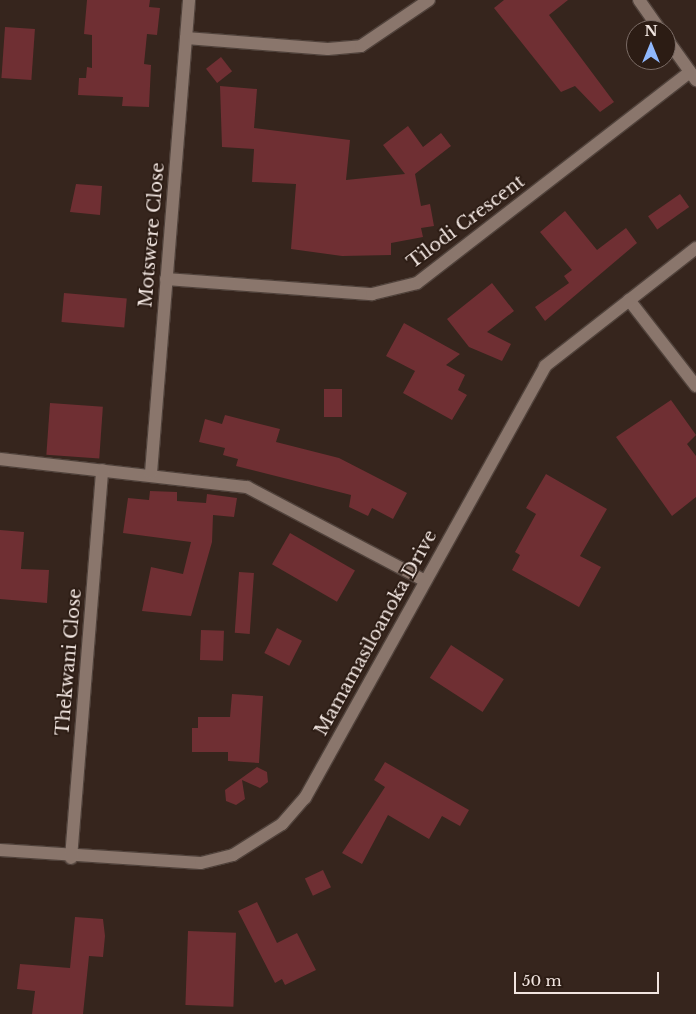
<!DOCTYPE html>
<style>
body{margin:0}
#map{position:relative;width:696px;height:1014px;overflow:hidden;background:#36251d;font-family:"Libre Baskerville",serif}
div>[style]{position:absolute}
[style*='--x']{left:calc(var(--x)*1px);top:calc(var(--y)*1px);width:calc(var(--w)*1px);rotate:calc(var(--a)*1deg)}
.building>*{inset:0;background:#6f2f33;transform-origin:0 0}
.roads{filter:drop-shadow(1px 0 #50423b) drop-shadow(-1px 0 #50423b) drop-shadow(0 1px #50423b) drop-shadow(0 -1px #50423b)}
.minor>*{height:12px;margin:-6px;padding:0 6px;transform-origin:6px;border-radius:6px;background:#8a766c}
span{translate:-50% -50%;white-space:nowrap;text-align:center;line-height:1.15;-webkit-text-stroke:4px #2c1c14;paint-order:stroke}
.street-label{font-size:18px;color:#f1e5e0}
.north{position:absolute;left:626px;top:20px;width:50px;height:50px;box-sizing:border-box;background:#2c1c14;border:1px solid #7b6c66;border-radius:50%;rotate:0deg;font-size:14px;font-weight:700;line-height:20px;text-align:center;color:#f1e5e0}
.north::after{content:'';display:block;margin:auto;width:18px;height:22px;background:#90b8fd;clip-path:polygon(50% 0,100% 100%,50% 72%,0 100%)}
.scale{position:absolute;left:514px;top:972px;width:145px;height:22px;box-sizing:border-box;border:2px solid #f1e5e0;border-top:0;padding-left:6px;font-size:15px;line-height:18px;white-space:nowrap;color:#f1e5e0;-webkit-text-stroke:4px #2c1c14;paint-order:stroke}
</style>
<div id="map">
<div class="building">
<div style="clip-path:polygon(87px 0,150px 0,149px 7px,160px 8px,157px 35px,147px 34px,144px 64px,151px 65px,149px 107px,122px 106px,123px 97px,78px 95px,79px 78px,86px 78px,87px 67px,92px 68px,92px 35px,84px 34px)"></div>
<div style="clip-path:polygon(504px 0,568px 0,549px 15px,614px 102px,600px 112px,575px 86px,561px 92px,494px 8px)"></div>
<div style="left:5px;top:27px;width:30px;height:51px;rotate:4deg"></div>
<div style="left:221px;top:57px;width:18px;height:19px;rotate:52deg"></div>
<div style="clip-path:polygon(220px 86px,257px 89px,254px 128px,350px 140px,346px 180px,405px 174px,383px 145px,408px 126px,423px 147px,441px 133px,451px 146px,415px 174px,421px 206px,430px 204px,434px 226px,421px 228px,423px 237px,391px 243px,391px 255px,342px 256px,291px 249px,296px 184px,252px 182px,254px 149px,222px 147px)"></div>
<div style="clip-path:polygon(76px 184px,102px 186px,100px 215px,70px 212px)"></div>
<div style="left:680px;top:194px;width:16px;height:39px;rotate:55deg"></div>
<div style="clip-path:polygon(565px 211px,597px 250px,626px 228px,637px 243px,545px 321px,535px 307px,569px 283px,564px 276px,572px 270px,540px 232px)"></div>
<div style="clip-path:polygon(492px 283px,514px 311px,487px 332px,511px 344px,502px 361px,469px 347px,447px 319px)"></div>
<div style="left:64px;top:293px;width:63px;height:29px;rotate:5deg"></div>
<div style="clip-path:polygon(404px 323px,460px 354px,446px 365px,465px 375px,458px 390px,467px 395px,452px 420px,403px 393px,415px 371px,386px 356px)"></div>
<div style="left:324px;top:389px;width:18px;height:28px"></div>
<div style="clip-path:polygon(671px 400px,696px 435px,687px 444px,696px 456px,696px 497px,672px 516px,616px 437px)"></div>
<div style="left:50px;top:403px;width:53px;height:52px;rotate:4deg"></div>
<div style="clip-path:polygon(225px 415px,280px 429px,276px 442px,339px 458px,407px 493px,393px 519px,372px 508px,368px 516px,349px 507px,351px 495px,236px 466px,238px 459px,223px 455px,225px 448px,199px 442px,205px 419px,222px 424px)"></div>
<div style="clip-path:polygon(546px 474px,607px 509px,580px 556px,601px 567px,579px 607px,512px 570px,520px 555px,515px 552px,536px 514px,526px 508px)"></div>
<div style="clip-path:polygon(150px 491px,177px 492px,177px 501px,206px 503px,207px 494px,237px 498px,234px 517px,213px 515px,212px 542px,191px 616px,142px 611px,151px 567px,183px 574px,191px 542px,123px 533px,128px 498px,149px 500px)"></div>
<div style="clip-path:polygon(0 530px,24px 532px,21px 569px,49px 570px,47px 603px,0 599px)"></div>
<div style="left:290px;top:533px;width:75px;height:36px;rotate:30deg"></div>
<div style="left:239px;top:572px;width:15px;height:61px;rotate:4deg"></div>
<div style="left:277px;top:628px;width:28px;height:28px;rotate:27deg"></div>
<div style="left:201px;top:630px;width:23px;height:30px;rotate:2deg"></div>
<div style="left:451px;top:645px;width:63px;height:39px;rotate:33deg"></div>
<div style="clip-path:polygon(232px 694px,263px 696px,259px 763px,228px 761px,228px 752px,192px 752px,192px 728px,198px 728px,198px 717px,230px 717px)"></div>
<div style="clip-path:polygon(385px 762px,469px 810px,460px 826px,442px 816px,429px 839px,388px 815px,362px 864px,342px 853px,385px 787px,374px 780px)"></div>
<div style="clip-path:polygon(257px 767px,267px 772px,268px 782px,260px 788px,242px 780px,245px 799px,236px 805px,226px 801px,225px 790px)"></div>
<div style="left:323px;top:870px;width:19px;height:20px;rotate:65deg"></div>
<div style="clip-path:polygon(257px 902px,277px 943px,297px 933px,316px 970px,285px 985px,282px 979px,275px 983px,238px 911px)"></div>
<div style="clip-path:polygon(75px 917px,103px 919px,105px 936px,103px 957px,89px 956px,83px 1014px,32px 1014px,35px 991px,17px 989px,20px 964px,70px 968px)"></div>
<div style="left:188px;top:931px;width:48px;height:74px;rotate:2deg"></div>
</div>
<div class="roads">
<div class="minor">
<div style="--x:639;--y:0;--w:37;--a:55"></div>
<div style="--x:186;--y:38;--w:142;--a:4.4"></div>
<div style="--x:328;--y:49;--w:33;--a:-5"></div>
<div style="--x:361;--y:46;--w:82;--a:-34.1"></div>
<div style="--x:666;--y:38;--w:52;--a:54.5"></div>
<div style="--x:166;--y:279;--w:207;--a:4.2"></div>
<div style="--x:372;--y:294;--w:46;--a:-13.7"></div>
<div style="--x:417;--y:283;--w:345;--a:-37.7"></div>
<div style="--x:629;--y:300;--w:109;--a:52.1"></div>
<div style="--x:0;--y:459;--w:249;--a:6.5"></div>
<div style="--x:247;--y:487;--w:201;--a:27.8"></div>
<div style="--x:151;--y:473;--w:475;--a:-85.4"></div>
<div style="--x:0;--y:850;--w:201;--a:3.7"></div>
<div style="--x:201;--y:863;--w:33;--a:-14"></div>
<div style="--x:233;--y:855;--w:58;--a:-32.3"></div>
<div style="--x:282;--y:824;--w:35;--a:-49"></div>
<div style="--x:305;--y:798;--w:494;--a:-60.9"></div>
<div style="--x:545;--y:366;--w:192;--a:-38"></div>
<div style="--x:71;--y:858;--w:389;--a:-85.4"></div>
</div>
</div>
<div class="street-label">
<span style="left:466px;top:222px;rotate:-37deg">Tilodi Crescent</span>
<span style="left:152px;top:235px;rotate:-85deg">Motswere Close</span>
<span style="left:376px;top:633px;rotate:-61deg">Mamamasiloanoka Drive</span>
<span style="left:69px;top:662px;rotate:-85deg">Thekwani Close</span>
</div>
<div class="north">N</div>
<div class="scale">50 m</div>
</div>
